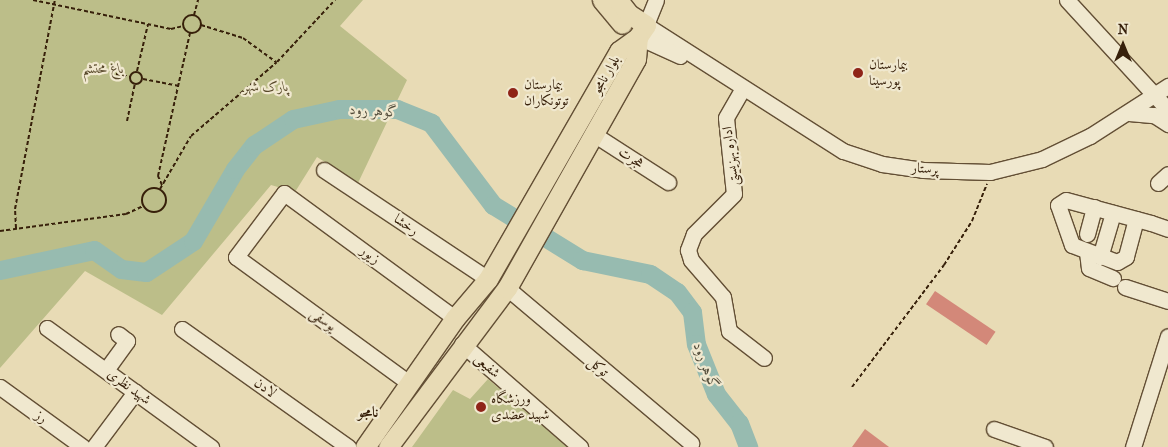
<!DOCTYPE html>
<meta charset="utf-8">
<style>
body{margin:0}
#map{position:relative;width:1168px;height:447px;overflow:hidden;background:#e8dbb5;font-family:"IM FELL French Canon",Amiri,serif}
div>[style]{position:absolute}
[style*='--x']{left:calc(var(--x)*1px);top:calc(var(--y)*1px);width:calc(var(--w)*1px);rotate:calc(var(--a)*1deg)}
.green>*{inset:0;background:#bcbe89}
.river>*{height:19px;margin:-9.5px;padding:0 9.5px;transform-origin:9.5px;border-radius:9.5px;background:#97bbb0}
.building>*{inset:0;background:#d38879;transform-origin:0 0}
.path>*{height:2px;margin-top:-1px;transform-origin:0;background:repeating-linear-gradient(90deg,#37200a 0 4px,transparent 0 6.5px)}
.path>.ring{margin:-1px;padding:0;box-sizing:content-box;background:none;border:2px solid #37200a;border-radius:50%}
.roads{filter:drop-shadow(1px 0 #634f35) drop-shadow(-1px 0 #634f35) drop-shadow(0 1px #634f35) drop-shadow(0 -1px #634f35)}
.minor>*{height:15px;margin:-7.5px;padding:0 7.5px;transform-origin:7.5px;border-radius:7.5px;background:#f0e8cf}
.major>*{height:19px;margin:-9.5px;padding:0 9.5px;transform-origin:9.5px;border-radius:9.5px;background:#e8dbb5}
.dots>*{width:14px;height:14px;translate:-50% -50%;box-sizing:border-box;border:2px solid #f0e8cf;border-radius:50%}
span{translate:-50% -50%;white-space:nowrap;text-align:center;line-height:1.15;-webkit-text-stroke:4.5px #f0e8cf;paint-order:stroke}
.poi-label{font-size:14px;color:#37200a}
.left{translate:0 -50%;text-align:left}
.park-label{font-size:14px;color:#58482a;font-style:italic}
.street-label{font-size:14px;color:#37200a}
.water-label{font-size:15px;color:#544e3c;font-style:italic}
.neighbourhood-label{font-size:15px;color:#37200a;font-weight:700}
.north{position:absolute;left:1098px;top:20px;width:50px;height:50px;-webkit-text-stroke:4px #f0e8cf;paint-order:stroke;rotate:0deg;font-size:14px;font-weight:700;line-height:20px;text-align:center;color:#37200a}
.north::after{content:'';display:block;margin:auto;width:18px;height:22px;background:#37200a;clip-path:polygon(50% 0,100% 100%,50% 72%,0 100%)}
</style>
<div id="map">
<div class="green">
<div style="clip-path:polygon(0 0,363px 0,340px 26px,407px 80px,358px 183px,317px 157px,295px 192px,271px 185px,162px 315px,85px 271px,0 368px)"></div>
<div style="clip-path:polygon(488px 379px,531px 416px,567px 447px,412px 447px,453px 390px,470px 399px)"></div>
</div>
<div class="river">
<div style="--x:0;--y:270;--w:96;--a:-12"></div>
<div style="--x:94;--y:250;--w:33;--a:35"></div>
<div style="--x:121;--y:269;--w:25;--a:7"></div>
<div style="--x:146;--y:272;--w:56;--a:-33.4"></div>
<div style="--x:193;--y:241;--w:83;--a:-59.7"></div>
<div style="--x:235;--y:169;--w:31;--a:-52"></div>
<div style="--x:254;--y:145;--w:47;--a:-33.7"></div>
<div style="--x:293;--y:119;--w:47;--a:-12.3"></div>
<div style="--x:339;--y:109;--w:58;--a:0"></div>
<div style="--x:397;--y:109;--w:37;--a:22"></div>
<div style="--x:431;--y:123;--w:103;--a:52.9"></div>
<div style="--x:493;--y:205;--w:105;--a:31.7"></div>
<div style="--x:582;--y:260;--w:69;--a:11.6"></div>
<div style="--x:650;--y:274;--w:32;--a:34"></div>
<div style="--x:677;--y:292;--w:25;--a:53"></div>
<div style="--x:692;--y:312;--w:32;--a:83"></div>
<div style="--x:696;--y:344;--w:54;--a:68.2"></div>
<div style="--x:716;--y:394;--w:37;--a:52"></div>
<div style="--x:739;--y:423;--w:26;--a:69"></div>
</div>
<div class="building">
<div style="left:935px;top:291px;width:73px;height:16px;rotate:34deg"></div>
<div style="clip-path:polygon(865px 429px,889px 447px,852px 447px)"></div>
</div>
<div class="path">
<div style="--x:33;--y:0;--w:141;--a:11.9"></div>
<div style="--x:171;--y:29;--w:12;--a:-14"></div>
<div class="ring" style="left:183px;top:15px;width:16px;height:16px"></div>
<div style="--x:194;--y:15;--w:16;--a:-75"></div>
<div style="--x:201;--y:25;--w:44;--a:17.2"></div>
<div style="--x:243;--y:38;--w:41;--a:36"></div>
<div style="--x:97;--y:70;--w:34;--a:12"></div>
<div style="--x:137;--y:71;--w:48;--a:-76.8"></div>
<div class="ring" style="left:130px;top:72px;width:10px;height:10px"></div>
<div style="--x:143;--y:79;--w:37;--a:11"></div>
<div style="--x:127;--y:121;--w:38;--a:-78"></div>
<div style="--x:162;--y:185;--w:10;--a:-114"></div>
<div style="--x:158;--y:176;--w:147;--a:-77.4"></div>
<div class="ring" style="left:142px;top:188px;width:22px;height:22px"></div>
<div style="--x:160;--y:189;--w:61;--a:-59.7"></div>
<div style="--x:191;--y:136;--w:113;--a:-40.7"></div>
<div style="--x:277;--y:62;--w:85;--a:-46.9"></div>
<div style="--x:16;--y:228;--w:19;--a:-93"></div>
<div style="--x:15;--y:209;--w:213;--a:-79.2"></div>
<div style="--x:0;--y:231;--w:127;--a:-7.7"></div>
<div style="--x:126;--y:214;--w:19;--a:-25"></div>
<div style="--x:852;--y:387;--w:153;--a:-53"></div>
<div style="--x:944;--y:265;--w:52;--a:-57.5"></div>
<div style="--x:972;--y:221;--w:40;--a:-68"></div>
</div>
<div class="roads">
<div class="minor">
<div style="--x:656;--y:0;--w:27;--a:112"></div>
<div style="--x:646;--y:25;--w:234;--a:32.6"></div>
<div style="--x:843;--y:151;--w:41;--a:18.4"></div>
<div style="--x:882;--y:164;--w:41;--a:8.3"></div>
<div style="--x:923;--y:170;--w:67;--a:1.7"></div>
<div style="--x:990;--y:172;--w:54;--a:-14"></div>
<div style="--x:1042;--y:159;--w:53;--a:-25.6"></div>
<div style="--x:1090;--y:136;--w:93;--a:-32.7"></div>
<div style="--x:1067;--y:0;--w:149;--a:47.4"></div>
<div style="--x:638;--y:37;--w:46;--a:24.3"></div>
<div style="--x:743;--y:88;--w:34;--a:120"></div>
<div style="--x:726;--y:118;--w:76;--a:84"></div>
<div style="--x:734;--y:194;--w:57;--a:135"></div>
<div style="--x:694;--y:234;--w:17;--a:111"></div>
<div style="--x:688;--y:250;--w:10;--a:73"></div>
<div style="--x:691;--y:260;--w:49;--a:49.1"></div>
<div style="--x:723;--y:297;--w:35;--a:80"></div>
<div style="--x:729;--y:331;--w:44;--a:37.6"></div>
<div style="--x:1129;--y:113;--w:25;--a:5"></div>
<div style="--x:1154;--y:115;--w:17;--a:33"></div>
<div style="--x:595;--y:135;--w:87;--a:32.8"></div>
<div style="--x:324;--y:170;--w:197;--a:33.6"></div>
<div style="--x:1158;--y:183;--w:13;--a:-42"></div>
<div style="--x:1136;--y:219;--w:39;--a:105"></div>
<div style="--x:1126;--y:257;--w:10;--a:151"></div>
<div style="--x:1117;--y:262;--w:48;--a:-159.3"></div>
<div style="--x:1072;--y:245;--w:42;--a:-109.3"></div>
<div style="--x:1058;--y:205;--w:9;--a:-32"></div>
<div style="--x:1066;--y:200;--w:88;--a:15.1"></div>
<div style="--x:1151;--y:223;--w:18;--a:19"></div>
<div style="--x:1087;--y:234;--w:28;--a:-75"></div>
<div style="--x:1087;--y:252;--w:16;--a:83"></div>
<div style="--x:1089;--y:268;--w:26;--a:23"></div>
<div style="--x:1100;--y:257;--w:46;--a:-73.5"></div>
<div style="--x:1125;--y:287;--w:45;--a:18"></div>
<div style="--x:507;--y:288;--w:241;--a:40.1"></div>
<div style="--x:47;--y:328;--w:203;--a:36"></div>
<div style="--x:182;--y:329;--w:204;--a:35.4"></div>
<div style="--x:462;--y:344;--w:157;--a:41.1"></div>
<div style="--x:106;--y:370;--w:36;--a:-54"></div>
<div style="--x:127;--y:341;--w:11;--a:-142"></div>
<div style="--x:409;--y:383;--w:214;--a:-143.9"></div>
<div style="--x:236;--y:257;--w:80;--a:-53.1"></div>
<div style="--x:284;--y:193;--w:212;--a:36.2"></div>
<div style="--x:0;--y:387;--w:102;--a:35.9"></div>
<div style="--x:994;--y:429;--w:54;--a:19.4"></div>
<div style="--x:94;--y:447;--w:69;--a:-53.3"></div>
<div style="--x:1133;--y:447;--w:116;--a:-72.5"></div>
</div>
<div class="major">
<div style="--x:602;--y:0;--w:31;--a:50"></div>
<div style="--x:365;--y:447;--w:157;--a:-55.1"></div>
<div style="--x:455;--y:318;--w:51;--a:-49.8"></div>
<div style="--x:488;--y:279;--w:263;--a:-60.1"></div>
<div style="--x:619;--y:51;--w:24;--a:-36"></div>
<div style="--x:638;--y:37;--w:14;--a:-56"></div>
<div style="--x:646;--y:25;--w:20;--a:-147"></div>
<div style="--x:629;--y:14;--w:18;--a:-128"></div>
<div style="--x:388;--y:447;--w:199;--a:-53.2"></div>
<div style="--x:507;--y:288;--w:263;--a:-60.6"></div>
<div style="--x:636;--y:59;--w:22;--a:-85"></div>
</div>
</div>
<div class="dots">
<div style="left:858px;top:73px;background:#8f2418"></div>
<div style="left:513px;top:93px;background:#8f2418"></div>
<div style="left:481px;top:407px;background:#8f2418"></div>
</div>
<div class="poi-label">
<span class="left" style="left:869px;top:73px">بیمارستان<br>پورسینا</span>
<span class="left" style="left:524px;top:93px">بیمارستان<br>توتونکاران</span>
<span class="left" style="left:491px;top:407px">ورزشگاه<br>شهید عضدی</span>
</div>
<div class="park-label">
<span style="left:103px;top:69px">باغ محتشم</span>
<span style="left:266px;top:87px">پارک شهر</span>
</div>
<div class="street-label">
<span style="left:606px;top:75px;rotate:-60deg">بلوار نامجو</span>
<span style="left:731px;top:156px;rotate:-97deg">اداره بهزیستی</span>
<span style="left:631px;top:158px;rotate:33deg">هجرت</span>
<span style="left:925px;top:169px;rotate:5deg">پرستار</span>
<span style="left:406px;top:225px;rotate:34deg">رخشا</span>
<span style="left:370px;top:255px;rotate:36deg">زیور</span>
<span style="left:323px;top:320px;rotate:36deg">یوسفی</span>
<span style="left:487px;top:366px;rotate:41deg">شفیعی</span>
<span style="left:598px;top:367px;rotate:41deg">توکل</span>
<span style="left:129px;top:387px;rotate:36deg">شهید نظری</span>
<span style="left:265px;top:388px;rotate:35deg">لادن</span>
<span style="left:41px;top:417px;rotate:36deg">رز</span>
</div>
<div class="water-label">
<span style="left:374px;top:111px;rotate:3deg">گوهر رود</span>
<span style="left:706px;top:366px;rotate:69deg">گوهر رود</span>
</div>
<div class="neighbourhood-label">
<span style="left:368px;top:413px">نامجو</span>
</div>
<div class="north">N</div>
</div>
